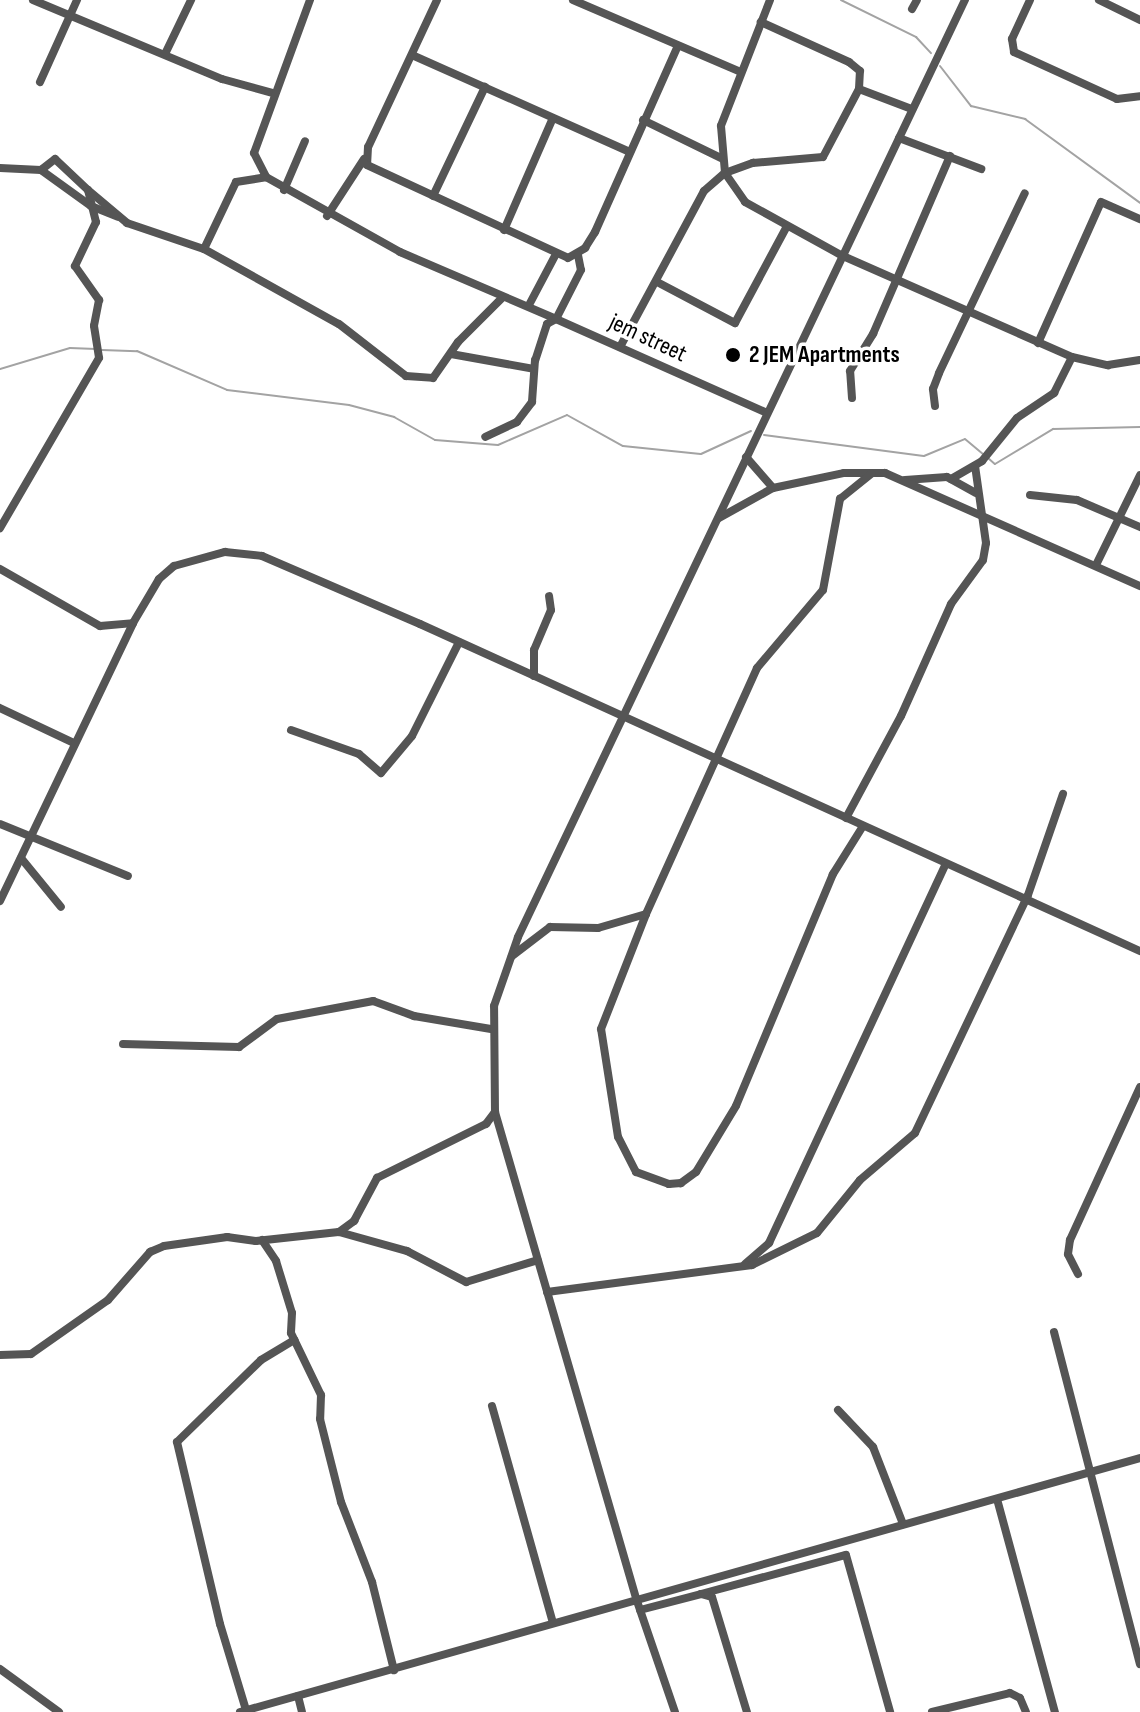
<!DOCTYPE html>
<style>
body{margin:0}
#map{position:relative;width:1140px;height:1712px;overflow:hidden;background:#fff;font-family:"Sofia Sans Condensed",sans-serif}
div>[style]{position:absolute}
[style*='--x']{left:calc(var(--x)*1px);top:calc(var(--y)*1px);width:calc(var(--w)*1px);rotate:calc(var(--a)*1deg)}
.stream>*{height:2px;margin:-1px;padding:0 1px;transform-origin:1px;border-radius:1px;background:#a3a3a3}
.minor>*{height:8px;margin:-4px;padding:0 4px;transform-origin:4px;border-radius:4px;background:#555}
.dots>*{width:22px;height:22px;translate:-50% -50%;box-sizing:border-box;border:4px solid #fff;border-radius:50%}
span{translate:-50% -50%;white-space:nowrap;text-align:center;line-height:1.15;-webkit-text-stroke:7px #fff;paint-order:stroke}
.street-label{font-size:24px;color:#000}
.poi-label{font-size:24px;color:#000;font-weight:700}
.left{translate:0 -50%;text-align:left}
</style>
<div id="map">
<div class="stream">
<div style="--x:841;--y:0;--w:84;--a:26.3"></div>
<div style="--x:916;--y:37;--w:22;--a:47"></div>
<div style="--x:940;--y:66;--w:51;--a:52.2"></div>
<div style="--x:971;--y:106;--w:56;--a:13.5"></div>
<div style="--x:1025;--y:119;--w:142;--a:36.1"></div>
<div style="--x:102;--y:350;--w:35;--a:2"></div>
<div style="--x:137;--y:351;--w:98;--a:23.4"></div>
<div style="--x:227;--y:390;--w:123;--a:7"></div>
<div style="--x:349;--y:405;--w:47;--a:14.9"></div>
<div style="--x:394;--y:417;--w:47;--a:29.3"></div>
<div style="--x:435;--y:440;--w:63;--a:4.5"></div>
<div style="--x:498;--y:445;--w:75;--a:-23.5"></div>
<div style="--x:567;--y:415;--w:64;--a:29"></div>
<div style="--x:623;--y:446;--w:78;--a:5.9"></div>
<div style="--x:701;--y:454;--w:55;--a:-24.7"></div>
<div style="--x:0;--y:369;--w:73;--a:-16.7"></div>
<div style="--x:70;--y:348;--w:26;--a:2"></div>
<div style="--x:764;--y:435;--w:161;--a:7.5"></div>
<div style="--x:924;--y:456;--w:44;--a:-22.5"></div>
<div style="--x:965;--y:439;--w:23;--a:40"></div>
<div style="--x:988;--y:458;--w:9;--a:41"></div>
<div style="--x:995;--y:464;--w:68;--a:-31.1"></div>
<div style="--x:1053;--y:429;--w:87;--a:-1.3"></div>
</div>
<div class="minor">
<div style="--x:33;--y:0;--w:205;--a:22.7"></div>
<div style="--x:222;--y:79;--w:53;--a:15.4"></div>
<div style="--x:310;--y:0;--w:163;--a:110.1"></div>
<div style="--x:254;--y:153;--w:27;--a:63"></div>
<div style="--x:266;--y:177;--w:154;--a:29.2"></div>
<div style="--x:400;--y:252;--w:170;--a:23.2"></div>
<div style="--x:556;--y:319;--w:10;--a:151"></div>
<div style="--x:547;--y:324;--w:38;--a:108"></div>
<div style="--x:535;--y:360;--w:42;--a:94.1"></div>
<div style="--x:532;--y:402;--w:25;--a:127"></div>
<div style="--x:517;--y:422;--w:35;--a:155"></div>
<div style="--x:437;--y:0;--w:162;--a:115.1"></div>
<div style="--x:368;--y:147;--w:18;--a:93"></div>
<div style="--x:367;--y:165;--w:221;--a:24.8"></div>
<div style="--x:568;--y:258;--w:20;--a:-30"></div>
<div style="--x:585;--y:248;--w:19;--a:-58"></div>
<div style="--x:595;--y:232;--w:204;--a:-66"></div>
<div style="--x:573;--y:0;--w:181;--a:23.2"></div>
<div style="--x:770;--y:0;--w:135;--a:111.3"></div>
<div style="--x:721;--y:126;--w:47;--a:85.1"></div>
<div style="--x:725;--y:173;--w:35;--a:55"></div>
<div style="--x:745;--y:202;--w:112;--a:28.9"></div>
<div style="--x:843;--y:256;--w:250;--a:23.8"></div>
<div style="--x:1072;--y:357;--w:37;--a:13"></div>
<div style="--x:1108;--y:365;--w:32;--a:-9"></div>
<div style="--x:1030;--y:0;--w:43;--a:114.8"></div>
<div style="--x:1012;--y:39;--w:13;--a:81"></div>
<div style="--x:1014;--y:52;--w:113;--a:24.5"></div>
<div style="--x:1117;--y:99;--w:23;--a:-7"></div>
<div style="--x:1099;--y:0;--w:46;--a:26"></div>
<div style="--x:912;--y:9;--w:10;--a:-61"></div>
<div style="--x:166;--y:52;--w:58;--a:-64.3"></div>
<div style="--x:412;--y:55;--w:236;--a:24"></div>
<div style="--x:40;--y:82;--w:90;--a:-65.7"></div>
<div style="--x:859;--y:89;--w:57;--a:20.7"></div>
<div style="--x:643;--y:120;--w:87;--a:26"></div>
<div style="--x:899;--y:138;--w:88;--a:20.7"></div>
<div style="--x:0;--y:168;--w:41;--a:2.8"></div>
<div style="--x:41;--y:170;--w:18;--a:-38"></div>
<div style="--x:55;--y:159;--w:45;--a:43.2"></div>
<div style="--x:88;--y:190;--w:33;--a:76"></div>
<div style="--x:96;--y:222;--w:49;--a:115.5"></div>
<div style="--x:75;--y:266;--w:42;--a:54.8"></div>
<div style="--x:99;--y:300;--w:26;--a:101"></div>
<div style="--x:94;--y:326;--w:32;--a:81"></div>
<div style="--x:99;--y:358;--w:197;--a:120.2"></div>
<div style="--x:41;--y:170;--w:62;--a:35.8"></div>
<div style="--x:91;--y:206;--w:29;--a:22"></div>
<div style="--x:88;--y:190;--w:51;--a:40.2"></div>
<div style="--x:127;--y:223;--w:81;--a:18.7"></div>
<div style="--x:204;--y:249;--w:154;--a:29.1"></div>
<div style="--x:339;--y:324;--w:85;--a:37.8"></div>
<div style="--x:406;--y:376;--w:27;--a:4"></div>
<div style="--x:433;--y:378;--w:44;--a:-55.2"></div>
<div style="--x:458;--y:342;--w:62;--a:-45"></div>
<div style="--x:284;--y:190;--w:53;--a:-66.8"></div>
<div style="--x:433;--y:196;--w:121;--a:-64.5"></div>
<div style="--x:327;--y:216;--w:68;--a:-57"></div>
<div style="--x:504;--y:230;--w:122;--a:-66.4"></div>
<div style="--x:204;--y:249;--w:74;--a:-64.5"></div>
<div style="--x:236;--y:182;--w:30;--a:-9"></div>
<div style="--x:578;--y:255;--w:15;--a:79"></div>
<div style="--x:581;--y:270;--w:55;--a:117"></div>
<div style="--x:556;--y:319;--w:231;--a:24"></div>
<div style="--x:659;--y:283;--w:86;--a:27.8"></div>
<div style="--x:735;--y:323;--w:108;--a:-61.8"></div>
<div style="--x:529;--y:305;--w:58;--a:-62.1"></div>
<div style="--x:1038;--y:343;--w:154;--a:-65.9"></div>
<div style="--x:1101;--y:202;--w:43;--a:23.6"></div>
<div style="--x:620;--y:347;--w:177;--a:-61.7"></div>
<div style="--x:704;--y:191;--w:28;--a:-41"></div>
<div style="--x:725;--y:173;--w:30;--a:-20"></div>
<div style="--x:753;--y:163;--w:70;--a:-4.9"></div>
<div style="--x:823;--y:157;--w:77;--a:-62.1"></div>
<div style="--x:859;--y:89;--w:18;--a:-87"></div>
<div style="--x:860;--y:71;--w:14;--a:-141"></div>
<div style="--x:849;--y:62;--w:97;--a:-155.6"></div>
<div style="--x:451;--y:354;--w:84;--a:10.2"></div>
<div style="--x:852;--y:398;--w:27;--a:-94"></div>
<div style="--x:850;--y:371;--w:44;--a:-58.1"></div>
<div style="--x:873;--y:334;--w:194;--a:-66.6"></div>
<div style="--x:935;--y:406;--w:17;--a:-97"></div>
<div style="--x:933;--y:389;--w:17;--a:-69"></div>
<div style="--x:939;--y:373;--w:199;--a:-64.5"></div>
<div style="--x:746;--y:457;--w:41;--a:48.9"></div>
<div style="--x:951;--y:479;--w:36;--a:-30"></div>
<div style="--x:982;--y:461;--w:55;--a:-50.9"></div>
<div style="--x:1017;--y:418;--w:45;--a:-34"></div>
<div style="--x:1054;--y:393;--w:40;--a:-63.4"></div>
<div style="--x:905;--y:480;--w:42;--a:-4.1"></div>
<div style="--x:947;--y:477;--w:33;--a:29"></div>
<div style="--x:1030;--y:495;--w:47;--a:6.1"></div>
<div style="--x:1077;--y:500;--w:69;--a:23.2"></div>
<div style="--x:719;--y:518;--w:62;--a:-29.1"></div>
<div style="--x:773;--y:488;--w:73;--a:-11.9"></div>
<div style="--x:844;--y:473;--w:41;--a:0"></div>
<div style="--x:885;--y:473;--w:279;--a:23.9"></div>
<div style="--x:1096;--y:565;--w:100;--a:-63.9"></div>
<div style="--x:0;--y:569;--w:115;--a:29.7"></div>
<div style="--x:100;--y:626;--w:33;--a:-5"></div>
<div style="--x:534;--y:676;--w:26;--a:-90"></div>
<div style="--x:534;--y:650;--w:43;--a:-67"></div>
<div style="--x:551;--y:610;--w:14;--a:-98"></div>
<div style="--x:0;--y:708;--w:82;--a:25.3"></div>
<div style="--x:291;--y:730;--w:72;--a:19.4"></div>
<div style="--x:359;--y:754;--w:29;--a:41"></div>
<div style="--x:381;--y:773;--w:48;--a:-50"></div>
<div style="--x:412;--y:736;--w:105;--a:-63.4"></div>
<div style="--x:846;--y:818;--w:116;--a:-61.7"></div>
<div style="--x:901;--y:716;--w:123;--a:-65.9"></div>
<div style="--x:951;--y:604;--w:54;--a:-54"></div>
<div style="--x:983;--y:560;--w:17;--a:-80"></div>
<div style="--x:986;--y:543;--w:78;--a:-98.1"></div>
<div style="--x:0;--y:824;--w:138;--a:22.1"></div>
<div style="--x:863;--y:826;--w:57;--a:122"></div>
<div style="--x:833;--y:874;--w:251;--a:112.7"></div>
<div style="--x:736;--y:1106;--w:77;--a:121.2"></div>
<div style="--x:696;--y:1172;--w:19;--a:144"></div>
<div style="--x:681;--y:1183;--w:12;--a:175"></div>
<div style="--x:669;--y:1184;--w:35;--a:-160"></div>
<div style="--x:636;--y:1172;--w:39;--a:-117"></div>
<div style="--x:618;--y:1137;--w:109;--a:-98.9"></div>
<div style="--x:601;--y:1029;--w:123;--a:-68.6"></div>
<div style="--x:646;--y:914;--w:270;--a:-65.7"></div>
<div style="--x:757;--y:668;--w:102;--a:-49.8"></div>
<div style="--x:823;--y:590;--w:93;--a:-79.4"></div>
<div style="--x:840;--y:499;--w:40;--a:-39"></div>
<div style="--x:21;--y:858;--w:63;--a:50.8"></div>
<div style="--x:0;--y:901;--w:308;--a:-64.4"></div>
<div style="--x:133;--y:623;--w:51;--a:-59.4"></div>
<div style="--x:159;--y:579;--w:20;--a:-41"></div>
<div style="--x:174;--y:566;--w:53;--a:-15.4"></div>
<div style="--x:225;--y:552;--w:37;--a:6"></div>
<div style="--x:262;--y:556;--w:172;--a:23.3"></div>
<div style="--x:420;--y:624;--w:791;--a:24.43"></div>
<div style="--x:512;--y:956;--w:48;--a:-37.3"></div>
<div style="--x:550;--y:927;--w:48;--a:1.2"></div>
<div style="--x:598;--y:928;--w:50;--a:-16.3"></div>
<div style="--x:123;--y:1044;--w:116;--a:1.5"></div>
<div style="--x:239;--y:1047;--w:47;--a:-36.4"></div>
<div style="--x:277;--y:1019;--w:98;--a:-10.6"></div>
<div style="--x:373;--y:1001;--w:44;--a:20.1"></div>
<div style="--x:414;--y:1016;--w:78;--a:9.6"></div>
<div style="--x:339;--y:1232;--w:71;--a:15.6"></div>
<div style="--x:407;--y:1251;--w:67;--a:27.7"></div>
<div style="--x:466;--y:1282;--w:75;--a:-17"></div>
<div style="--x:262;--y:1240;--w:25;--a:56"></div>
<div style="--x:276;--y:1261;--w:54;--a:72.9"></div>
<div style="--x:292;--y:1313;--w:20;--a:93"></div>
<div style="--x:291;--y:1333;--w:69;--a:64.2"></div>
<div style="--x:321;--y:1395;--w:24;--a:92"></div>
<div style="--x:320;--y:1419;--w:86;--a:75.8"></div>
<div style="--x:341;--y:1502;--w:86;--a:68.8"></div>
<div style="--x:372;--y:1582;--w:91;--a:76"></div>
<div style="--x:745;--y:1264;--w:32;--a:-41"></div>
<div style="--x:769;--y:1243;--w:418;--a:-65"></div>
<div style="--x:1078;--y:1274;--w:22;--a:-117"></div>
<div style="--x:1068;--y:1254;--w:14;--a:-82"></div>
<div style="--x:1070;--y:1240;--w:168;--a:-65.4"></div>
<div style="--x:547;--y:1292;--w:207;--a:-7.5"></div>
<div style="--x:752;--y:1265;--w:72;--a:-26.2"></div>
<div style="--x:817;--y:1233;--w:68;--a:-50.9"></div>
<div style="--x:860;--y:1180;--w:72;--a:-40.5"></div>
<div style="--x:915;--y:1133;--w:263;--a:-64.6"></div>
<div style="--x:1028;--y:895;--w:107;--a:-70.9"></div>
<div style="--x:1054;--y:1332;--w:343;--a:75.5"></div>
<div style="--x:0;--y:1355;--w:31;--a:-2"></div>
<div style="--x:31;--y:1354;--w:94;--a:-35"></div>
<div style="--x:108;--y:1300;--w:64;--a:-48.8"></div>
<div style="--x:150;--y:1252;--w:15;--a:-23"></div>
<div style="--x:164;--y:1246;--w:64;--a:-8.1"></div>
<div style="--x:227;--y:1237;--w:29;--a:8"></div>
<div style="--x:256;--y:1241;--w:83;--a:-6.2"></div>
<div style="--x:339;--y:1232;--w:19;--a:-36"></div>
<div style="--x:354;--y:1221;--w:49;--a:-61.9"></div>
<div style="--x:377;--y:1178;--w:122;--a:-26.4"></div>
<div style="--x:486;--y:1124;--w:15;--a:-53"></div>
<div style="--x:492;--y:1406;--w:225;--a:74.3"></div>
<div style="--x:838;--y:1410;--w:51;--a:46.6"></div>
<div style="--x:873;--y:1447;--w:83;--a:68.7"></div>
<div style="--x:997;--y:1499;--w:221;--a:74.8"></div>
<div style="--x:701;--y:1594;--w:150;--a:-15.1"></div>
<div style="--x:846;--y:1555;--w:163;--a:74.3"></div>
<div style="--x:640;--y:1610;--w:63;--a:-14.7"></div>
<div style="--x:701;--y:1594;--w:11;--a:15"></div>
<div style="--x:712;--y:1597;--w:120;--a:73.1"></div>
<div style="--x:0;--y:1669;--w:73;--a:36.1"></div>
<div style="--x:298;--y:1696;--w:16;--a:76"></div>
<div style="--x:246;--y:1710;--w:90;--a:-106.8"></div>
<div style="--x:220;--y:1624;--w:187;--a:-103.3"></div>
<div style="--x:177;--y:1442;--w:117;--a:-44.3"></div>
<div style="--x:261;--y:1360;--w:39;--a:-31"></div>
<div style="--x:240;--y:1712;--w:935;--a:-15.76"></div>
<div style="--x:675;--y:1712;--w:120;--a:-108.9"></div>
<div style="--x:636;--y:1598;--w:506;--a:-106.18"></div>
<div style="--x:495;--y:1112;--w:106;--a:-90.5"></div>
<div style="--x:494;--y:1006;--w:73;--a:-70.8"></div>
<div style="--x:518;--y:937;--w:1038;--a:-64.5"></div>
<div style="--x:932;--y:1712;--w:80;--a:-13.7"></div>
<div style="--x:1010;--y:1693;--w:11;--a:27"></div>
<div style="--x:1020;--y:1698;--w:15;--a:67"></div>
</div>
<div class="dots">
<div style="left:733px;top:355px;background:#000"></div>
</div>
<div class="street-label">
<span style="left:648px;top:338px;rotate:25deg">jem street</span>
</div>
<div class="poi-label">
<span class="left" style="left:749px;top:355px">2 JEM Apartments</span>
</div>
</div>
